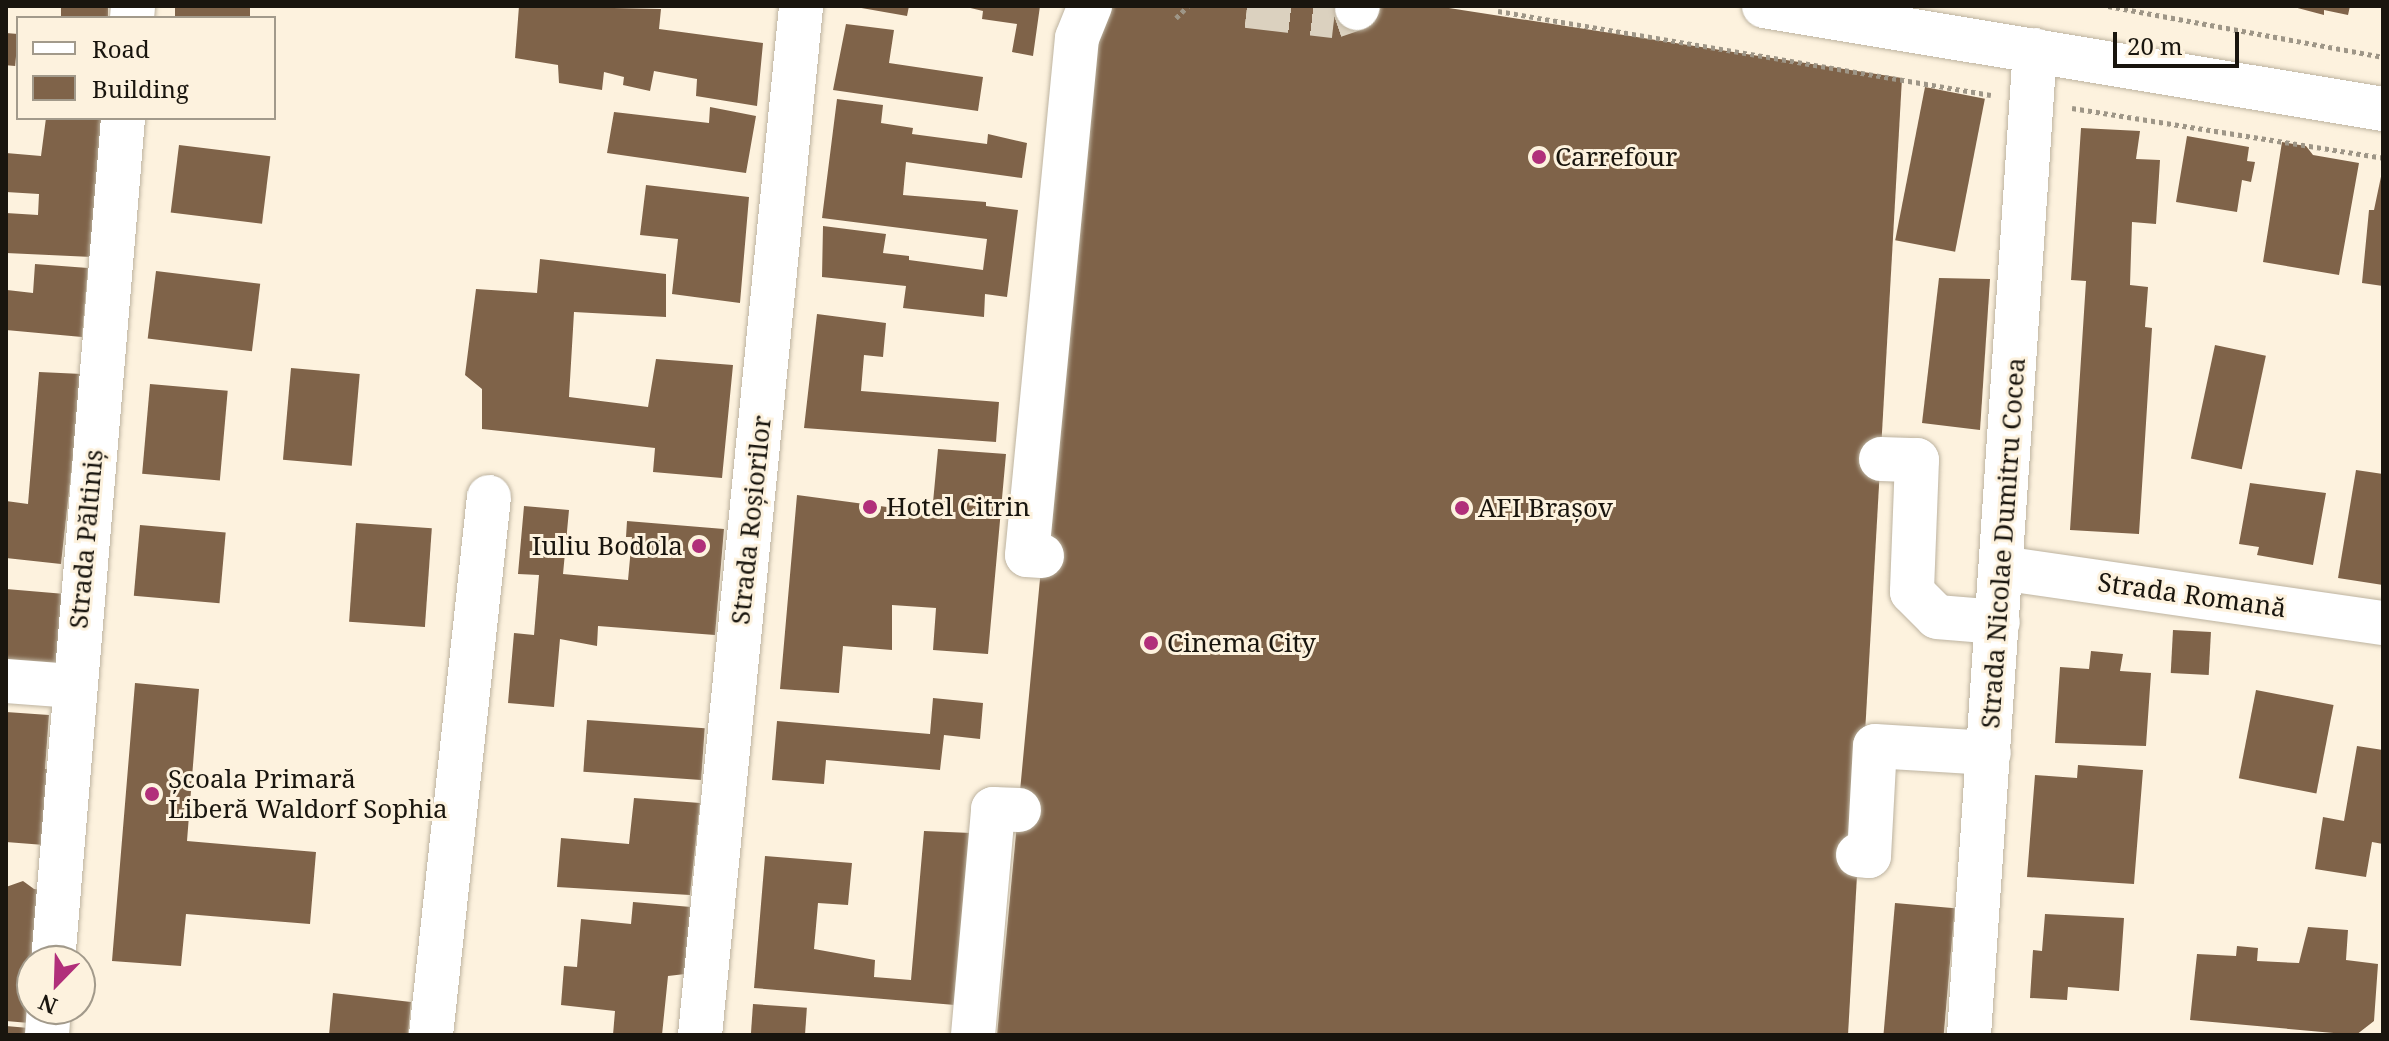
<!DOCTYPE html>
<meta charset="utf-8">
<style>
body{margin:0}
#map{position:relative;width:2389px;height:1041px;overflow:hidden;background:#fdf2de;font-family:"Noto Serif",serif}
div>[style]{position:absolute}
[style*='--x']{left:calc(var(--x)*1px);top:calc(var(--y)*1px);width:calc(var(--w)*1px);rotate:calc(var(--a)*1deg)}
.building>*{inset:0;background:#7f6349;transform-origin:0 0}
.minor-tunnel>*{height:44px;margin-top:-22px;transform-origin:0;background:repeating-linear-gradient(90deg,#dbd1bf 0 44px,transparent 0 66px)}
.path>*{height:5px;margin-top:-2.5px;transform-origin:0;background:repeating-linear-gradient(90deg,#9e9687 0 4px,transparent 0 8px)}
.roads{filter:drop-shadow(0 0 2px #bdb3a0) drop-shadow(0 0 2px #bdb3a0)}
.minor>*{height:44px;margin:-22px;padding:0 22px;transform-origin:22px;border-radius:22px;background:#fff}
.dots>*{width:22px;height:22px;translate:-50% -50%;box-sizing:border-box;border:4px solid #fdf2de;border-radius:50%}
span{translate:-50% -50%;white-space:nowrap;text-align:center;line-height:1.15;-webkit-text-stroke:6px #fdf2de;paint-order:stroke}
.poi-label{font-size:26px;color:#19150e}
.left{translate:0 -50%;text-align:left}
.right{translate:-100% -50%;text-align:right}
.street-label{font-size:26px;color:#19150e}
.frame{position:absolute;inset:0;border:8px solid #19150e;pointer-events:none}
.legend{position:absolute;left:16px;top:16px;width:260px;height:104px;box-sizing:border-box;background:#fdf2de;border:2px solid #a29a8b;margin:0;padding:10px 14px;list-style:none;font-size:24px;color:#19150e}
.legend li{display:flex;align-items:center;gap:16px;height:40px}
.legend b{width:40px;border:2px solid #a29a8b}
.north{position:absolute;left:16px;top:945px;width:80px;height:80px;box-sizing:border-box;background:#fdf2de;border:2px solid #a29a8b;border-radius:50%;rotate:203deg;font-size:22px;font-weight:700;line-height:32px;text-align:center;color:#19150e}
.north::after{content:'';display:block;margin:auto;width:28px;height:36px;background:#b12f7a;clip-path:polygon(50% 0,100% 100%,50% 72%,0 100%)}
.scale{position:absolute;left:2113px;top:32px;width:126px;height:36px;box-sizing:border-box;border:4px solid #19150e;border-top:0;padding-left:10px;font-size:24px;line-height:28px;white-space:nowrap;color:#19150e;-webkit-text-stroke:6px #fdf2de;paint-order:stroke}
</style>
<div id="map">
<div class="building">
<i style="left:61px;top:6px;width:47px;height:12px"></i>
<i style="left:175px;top:6px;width:75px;height:12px"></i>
<i style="clip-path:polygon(519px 6px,661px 9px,659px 29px,763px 43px,757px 106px,696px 96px,697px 79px,654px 71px,650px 91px,623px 85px,624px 77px,604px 72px,602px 90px,559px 83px,558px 65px,515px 58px)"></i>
<i style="clip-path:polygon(850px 6px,909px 6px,907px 16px)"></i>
<i style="clip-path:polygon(962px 6px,1040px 6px,1033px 56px,1012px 52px,1017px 24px,982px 19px,983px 11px)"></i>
<i style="clip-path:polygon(1094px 6px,1436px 6px,1902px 78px,1848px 1035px,997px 1035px)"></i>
<i style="clip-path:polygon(2290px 6px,2350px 6px,2348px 15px,2324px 10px,2324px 15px)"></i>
<i style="clip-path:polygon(846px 24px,894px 30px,889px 63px,983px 77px,978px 111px,833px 90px)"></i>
<i style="left:6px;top:33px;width:12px;height:32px;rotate:5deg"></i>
<i style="left:1925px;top:87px;width:61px;height:156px;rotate:11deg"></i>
<i style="clip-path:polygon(837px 99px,883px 105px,881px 123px,913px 128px,912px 134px,987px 144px,988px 134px,1027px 143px,1022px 178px,906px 162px,903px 195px,986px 202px,986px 206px,1018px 210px,1007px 297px,985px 294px,984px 317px,903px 308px,906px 286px,822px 277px,823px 226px,886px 234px,883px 253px,909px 256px,909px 260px,983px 270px,987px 239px,822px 218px)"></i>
<i style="clip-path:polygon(710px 107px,756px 116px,746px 173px,607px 153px,614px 112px,709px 123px)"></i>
<i style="clip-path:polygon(46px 118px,102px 118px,92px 257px,6px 253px,6px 213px,38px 215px,39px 194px,6px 192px,6px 153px,41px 156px)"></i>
<i style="clip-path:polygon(2081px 128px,2140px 131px,2136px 159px,2160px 160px,2156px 224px,2132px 222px,2130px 285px,2148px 287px,2145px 327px,2152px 328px,2139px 534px,2070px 530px,2086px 281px,2071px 280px)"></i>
<i style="clip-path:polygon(2187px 136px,2249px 147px,2247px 161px,2255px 162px,2251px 182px,2242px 180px,2237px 212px,2176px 202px)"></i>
<i style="clip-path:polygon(2282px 142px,2306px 146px,2313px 155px,2359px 163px,2339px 275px,2263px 262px)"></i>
<i style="left:179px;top:145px;width:92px;height:68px;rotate:7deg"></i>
<i style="clip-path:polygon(2383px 167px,2383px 286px,2362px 283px,2369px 210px,2374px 210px)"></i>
<i style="clip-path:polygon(646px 185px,749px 197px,740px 303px,672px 294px,678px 239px,640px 235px)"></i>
<i style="clip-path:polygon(540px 259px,666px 274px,666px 317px,574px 312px,569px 397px,648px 407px,656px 359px,733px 365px,722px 478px,653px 472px,655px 448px,482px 429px,482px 389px,465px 375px,476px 289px,537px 293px)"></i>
<i style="clip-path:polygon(35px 264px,88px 268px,82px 337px,6px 330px,7px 290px,33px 293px)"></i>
<i style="left:156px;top:271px;width:105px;height:68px;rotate:7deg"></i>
<i style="clip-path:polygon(1939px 278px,1990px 279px,1980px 430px,1922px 423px)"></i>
<i style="clip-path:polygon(817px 314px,886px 323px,883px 357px,864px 355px,861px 391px,999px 402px,996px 442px,804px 428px)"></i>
<i style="left:2215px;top:345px;width:52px;height:116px;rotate:12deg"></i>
<i style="left:291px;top:368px;width:69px;height:92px;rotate:5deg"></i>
<i style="clip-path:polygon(39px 372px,82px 374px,61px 564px,6px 558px,6px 501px,28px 504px)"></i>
<i style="left:150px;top:384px;width:78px;height:90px;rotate:5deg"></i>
<i style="clip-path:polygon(938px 449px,1006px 454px,988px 654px,933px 650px,936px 608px,892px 605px,892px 650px,843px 646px,839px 693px,780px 689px,797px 495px,932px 513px)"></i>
<i style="clip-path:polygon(2356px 470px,2383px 474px,2383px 585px,2338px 578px)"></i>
<i style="clip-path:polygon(2250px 483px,2326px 493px,2313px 565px,2257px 555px,2259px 547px,2239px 544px)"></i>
<i style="clip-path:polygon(524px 506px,569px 510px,563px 574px,628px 580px,632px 537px,626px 537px,627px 521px,724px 529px,715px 635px,598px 626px,597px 646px,560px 639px,554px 707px,508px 703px,514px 633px,534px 635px,539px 575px,518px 574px)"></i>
<i style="left:356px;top:523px;width:76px;height:99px;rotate:4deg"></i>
<i style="left:140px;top:525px;width:86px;height:71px;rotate:5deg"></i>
<i style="clip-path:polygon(6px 589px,65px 594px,58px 666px,6px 659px)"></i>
<i style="left:2173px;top:630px;width:38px;height:43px;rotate:3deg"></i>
<i style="clip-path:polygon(2091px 651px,2123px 654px,2120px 671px,2151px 673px,2146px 746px,2055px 743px,2060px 667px,2089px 669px)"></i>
<i style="clip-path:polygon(135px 683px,199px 689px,187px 841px,316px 852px,310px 924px,186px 914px,181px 966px,112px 961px)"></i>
<i style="left:2256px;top:690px;width:79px;height:90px;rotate:11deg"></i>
<i style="clip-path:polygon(933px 698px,983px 703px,980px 739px,944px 735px,940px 770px,826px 760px,824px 784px,772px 780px,777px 721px,930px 734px)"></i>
<i style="clip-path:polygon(6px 712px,49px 715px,45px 769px,62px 770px,57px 846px,6px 842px)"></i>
<i style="left:587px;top:720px;width:118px;height:52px;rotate:4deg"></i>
<i style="clip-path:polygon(2357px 746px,2383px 750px,2383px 844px,2372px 842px,2366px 877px,2315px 869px,2323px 817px,2344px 821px)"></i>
<i style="clip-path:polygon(2078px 765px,2143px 770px,2134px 884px,2027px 877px,2035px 775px,2077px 778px)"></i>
<i style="clip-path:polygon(634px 798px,700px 803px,690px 895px,557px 887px,561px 838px,629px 844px)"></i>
<i style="clip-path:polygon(924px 831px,971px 833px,955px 1005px,754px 988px,765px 856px,852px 863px,848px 905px,818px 903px,814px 949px,875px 960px,874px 977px,911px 980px)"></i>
<i style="clip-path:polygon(23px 881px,34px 889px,52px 891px,32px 961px,32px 1009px,41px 1024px,6px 1021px,6px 887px)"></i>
<i style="clip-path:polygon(633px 902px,691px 907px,685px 974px,668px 976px,662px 1035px,613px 1035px,615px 1011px,561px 1005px,564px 966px,577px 967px,581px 919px,631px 924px)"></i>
<i style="left:1895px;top:903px;width:60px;height:132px;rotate:5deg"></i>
<i style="clip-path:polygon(2045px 914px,2124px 918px,2119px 991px,2068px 987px,2067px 1000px,2030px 998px,2033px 950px,2042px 951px)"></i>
<i style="clip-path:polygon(2308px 927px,2348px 930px,2346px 960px,2378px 964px,2374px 1021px,2356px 1035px,2190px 1020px,2197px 954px,2236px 956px,2237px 946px,2258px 948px,2257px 961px,2299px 963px)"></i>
<i style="clip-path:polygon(333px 993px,411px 1002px,408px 1035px,329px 1035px)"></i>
<i style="left:753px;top:1004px;width:54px;height:31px;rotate:4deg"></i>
<i style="clip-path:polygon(6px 1026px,40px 1029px,40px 1035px,6px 1035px)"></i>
</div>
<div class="minor-tunnel">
<i style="--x:1247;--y:6;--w:88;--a:6.6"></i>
<i style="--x:1334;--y:16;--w:24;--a:-19"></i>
</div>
<div class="path">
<i style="--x:2108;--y:6;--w:280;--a:10.5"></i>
<i style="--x:1498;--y:11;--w:500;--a:9.67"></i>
<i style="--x:1176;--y:18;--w:17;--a:-45"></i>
<i style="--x:2072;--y:108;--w:315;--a:9.1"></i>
</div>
<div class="roads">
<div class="minor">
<i style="--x:1764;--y:6;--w:628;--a:9.45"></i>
<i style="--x:1357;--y:8;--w:2;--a:-63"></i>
<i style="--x:132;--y:18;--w:12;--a:-85"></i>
<i style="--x:1881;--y:459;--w:36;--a:2"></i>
<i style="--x:1917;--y:460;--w:132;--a:92.2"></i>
<i style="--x:1912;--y:592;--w:35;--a:45"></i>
<i style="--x:1937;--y:617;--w:61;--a:4.7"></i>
<i style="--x:1042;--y:556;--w:15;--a:-176"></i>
<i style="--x:1027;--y:555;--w:519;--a:-84.48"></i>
<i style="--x:1077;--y:38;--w:35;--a:-68"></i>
<i style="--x:2001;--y:568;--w:386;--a:8.2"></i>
<i style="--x:6;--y:681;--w:66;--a:4.3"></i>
<i style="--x:1858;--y:855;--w:11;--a:5"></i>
<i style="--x:1869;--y:856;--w:110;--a:-86.9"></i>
<i style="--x:1875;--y:746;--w:114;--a:3.5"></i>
<i style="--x:53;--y:961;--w:846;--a:-85.25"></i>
<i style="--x:47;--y:1035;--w:26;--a:-86"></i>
<i style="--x:431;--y:1035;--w:541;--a:-83.85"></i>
<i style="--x:700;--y:1035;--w:1034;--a:-84.39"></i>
<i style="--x:973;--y:1035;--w:227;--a:-84.9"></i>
<i style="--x:993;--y:809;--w:26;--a:2"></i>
<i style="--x:1969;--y:1035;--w:987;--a:-86.17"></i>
</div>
</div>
<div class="dots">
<i style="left:1539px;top:157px;background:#b12f7a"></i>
<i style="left:870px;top:507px;background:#b12f7a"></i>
<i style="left:1462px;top:508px;background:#b12f7a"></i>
<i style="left:699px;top:546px;background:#b12f7a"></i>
<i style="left:1151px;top:643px;background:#b12f7a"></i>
<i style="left:152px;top:794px;background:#b12f7a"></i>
</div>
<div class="poi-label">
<span class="left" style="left:1555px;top:157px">Carrefour</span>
<span class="left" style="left:886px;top:507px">Hotel Citrin</span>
<span class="left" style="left:1478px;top:508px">AFI Brașov</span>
<span class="right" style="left:683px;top:546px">Iuliu Bodola</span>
<span class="left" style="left:1167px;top:643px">Cinema City</span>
<span class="left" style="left:168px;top:794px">Școala Primară<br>Liberă Waldorf Sophia</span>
</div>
<div class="street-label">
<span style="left:751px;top:520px;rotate:-84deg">Strada Roșiorilor</span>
<span style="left:86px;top:539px;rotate:-85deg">Strada Păltiniș</span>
<span style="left:2003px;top:543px;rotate:-86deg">Strada Nicolae Dumitru Cocea</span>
<span style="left:2192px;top:595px;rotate:8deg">Strada Romană</span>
</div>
<div class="frame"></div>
<ul class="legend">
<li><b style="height:10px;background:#fff"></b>Road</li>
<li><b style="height:22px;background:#7f6349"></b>Building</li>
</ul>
<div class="north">N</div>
<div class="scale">20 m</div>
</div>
